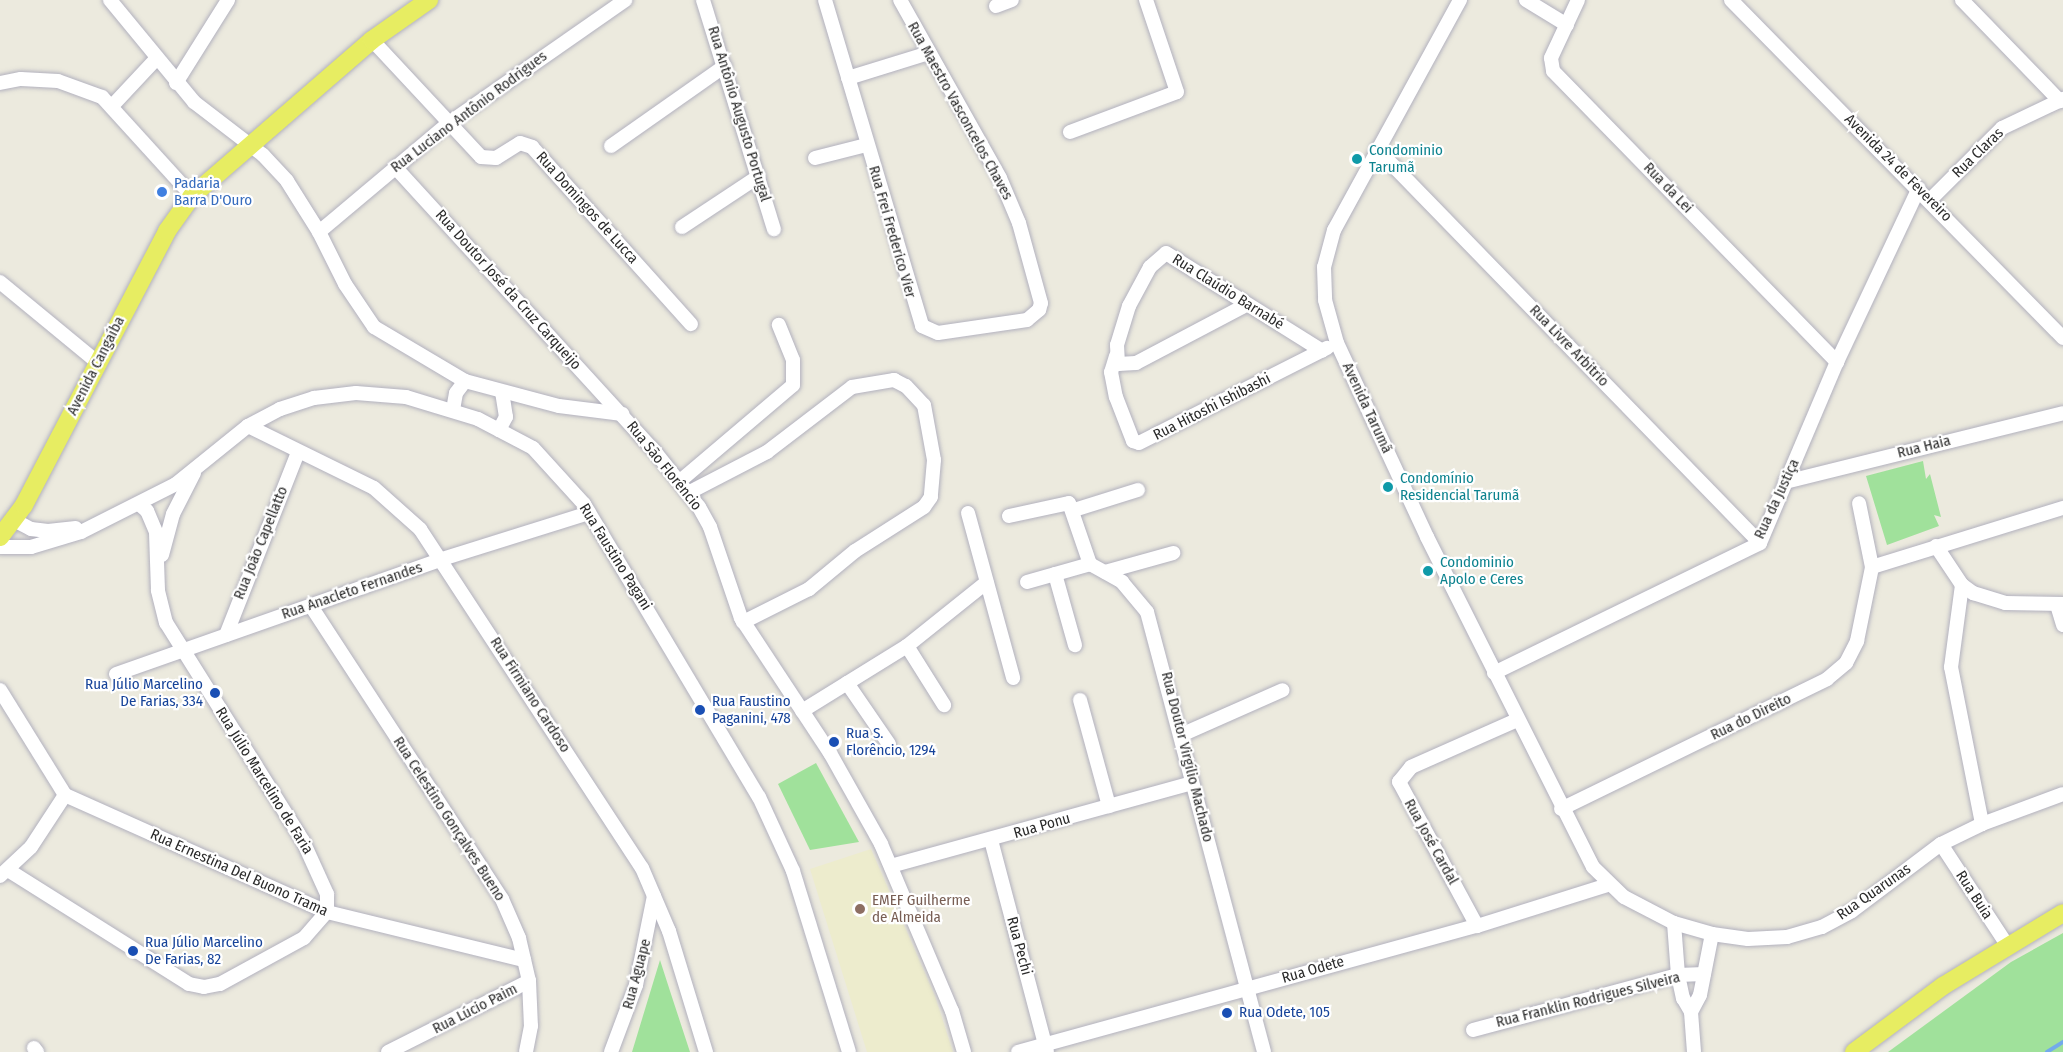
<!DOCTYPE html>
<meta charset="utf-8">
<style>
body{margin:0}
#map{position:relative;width:2063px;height:1052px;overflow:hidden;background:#eceade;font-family:"Fira Sans Condensed",sans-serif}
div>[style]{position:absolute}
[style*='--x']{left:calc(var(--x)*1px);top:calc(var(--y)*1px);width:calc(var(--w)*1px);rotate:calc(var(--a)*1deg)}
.education>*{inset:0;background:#edeccd}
.green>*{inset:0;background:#a0e19b}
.stream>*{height:4px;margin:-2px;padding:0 2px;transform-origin:2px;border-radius:2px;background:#73aaeb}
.roads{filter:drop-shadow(0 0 2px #b2b1be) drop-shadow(0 0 2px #b2b1be)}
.minor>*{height:14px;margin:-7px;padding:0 7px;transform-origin:7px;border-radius:7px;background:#fff}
.major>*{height:18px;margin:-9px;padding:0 9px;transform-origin:9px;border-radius:9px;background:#e7ed62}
.dots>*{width:16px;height:16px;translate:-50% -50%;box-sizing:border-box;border:3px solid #fff;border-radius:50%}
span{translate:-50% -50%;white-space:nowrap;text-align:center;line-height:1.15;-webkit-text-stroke:4.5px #fff;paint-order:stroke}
.street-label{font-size:15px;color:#2b2b2b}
.culture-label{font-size:15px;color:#0d838f}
.left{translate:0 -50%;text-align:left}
.shop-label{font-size:15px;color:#366cbe}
.transit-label{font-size:15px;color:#164399}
.right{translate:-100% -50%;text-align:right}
.education-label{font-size:15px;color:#785e54}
</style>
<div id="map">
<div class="education">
<i style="clip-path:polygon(871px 849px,935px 996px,953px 1052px,867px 1052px,810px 869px)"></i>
</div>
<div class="green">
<i style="clip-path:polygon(1923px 461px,1926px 479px,1930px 474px,1941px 517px,1934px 515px,1939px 526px,1887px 545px,1866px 476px)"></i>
<i style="clip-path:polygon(816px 763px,859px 842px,810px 850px,778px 784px)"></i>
<i style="clip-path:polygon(2063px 933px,2063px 1052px,1888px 1052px,2011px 962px)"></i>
<i style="clip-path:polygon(660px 960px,670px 991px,690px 1052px,632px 1052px)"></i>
</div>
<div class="stream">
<i style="--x:2047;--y:1052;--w:19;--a:-32"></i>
</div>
<div class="roads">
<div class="minor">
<i style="--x:110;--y:0;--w:132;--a:50.5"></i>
<i style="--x:194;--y:102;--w:87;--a:37.5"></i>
<i style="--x:263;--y:155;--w:35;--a:47"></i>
<i style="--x:287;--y:181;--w:60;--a:57.9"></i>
<i style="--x:319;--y:232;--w:58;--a:63.4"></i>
<i style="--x:345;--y:284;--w:52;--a:56"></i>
<i style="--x:374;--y:327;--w:106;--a:30.7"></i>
<i style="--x:465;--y:381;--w:97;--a:14.9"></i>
<i style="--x:559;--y:406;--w:64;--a:7.2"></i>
<i style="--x:703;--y:0;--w:240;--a:72.8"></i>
<i style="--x:825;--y:0;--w:340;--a:73.4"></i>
<i style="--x:922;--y:326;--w:17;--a:24"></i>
<i style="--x:938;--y:333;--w:90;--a:-8.3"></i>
<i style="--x:1027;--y:320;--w:16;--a:-40"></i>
<i style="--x:1039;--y:310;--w:7;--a:-74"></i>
<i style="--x:1041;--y:303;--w:83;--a:-105.4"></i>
<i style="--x:1019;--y:223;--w:49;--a:-112.9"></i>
<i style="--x:1000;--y:178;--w:204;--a:-119.3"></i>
<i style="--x:1460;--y:0;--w:262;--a:118.7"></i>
<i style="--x:1334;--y:230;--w:38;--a:105"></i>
<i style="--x:1324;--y:267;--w:33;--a:88"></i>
<i style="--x:1325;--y:300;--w:45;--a:74.4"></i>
<i style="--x:1337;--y:343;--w:214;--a:65.1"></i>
<i style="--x:1427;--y:537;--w:369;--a:63.3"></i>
<i style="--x:1593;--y:867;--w:43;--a:44.1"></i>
<i style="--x:1624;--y:897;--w:56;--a:27.5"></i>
<i style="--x:1674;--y:923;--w:40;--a:16"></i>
<i style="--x:1712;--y:934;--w:36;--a:8"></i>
<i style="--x:1748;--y:939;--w:39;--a:-3"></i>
<i style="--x:1787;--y:937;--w:36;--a:-16"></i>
<i style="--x:1822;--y:927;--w:34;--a:-28"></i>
<i style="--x:1852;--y:911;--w:111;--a:-37"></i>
<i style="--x:1941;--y:844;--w:46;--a:-26"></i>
<i style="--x:1982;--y:824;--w:86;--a:-20.3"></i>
<i style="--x:1526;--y:0;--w:48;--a:31.4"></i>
<i style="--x:1578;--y:0;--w:64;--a:115"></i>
<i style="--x:1551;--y:58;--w:13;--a:81"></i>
<i style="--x:1553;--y:71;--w:407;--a:45.7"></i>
<i style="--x:1731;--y:0;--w:474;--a:45.5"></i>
<i style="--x:1962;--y:0;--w:141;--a:45.9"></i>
<i style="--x:996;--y:6;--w:17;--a:-21"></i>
<i style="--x:372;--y:40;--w:160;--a:47"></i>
<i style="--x:481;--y:157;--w:15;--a:4"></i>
<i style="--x:496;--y:158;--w:28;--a:-32"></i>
<i style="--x:520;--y:143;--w:13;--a:18"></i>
<i style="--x:532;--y:147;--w:238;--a:48.1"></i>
<i style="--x:848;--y:78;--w:85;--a:-17.2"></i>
<i style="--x:0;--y:83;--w:21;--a:-11"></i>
<i style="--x:21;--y:79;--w:37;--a:3"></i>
<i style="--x:58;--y:81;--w:47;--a:20"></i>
<i style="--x:102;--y:97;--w:134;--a:47.7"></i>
<i style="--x:176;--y:83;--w:98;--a:-57.9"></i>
<i style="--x:113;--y:105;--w:64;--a:-46.9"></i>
<i style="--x:1070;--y:132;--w:114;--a:-20.5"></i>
<i style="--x:1177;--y:92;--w:97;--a:-108.6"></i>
<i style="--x:611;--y:146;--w:139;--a:-35.1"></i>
<i style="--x:1377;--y:149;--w:549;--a:45.81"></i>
<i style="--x:815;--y:158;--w:53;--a:-14.3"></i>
<i style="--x:395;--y:167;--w:381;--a:47.6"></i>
<i style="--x:652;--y:448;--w:75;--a:51.5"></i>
<i style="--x:699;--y:507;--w:23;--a:61"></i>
<i style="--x:710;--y:527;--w:96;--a:71.2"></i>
<i style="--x:741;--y:618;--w:162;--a:56.6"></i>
<i style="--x:830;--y:753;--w:104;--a:60.7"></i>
<i style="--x:881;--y:844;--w:181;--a:67"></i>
<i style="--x:952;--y:1011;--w:43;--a:73.7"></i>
<i style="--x:1930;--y:200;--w:102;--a:-45"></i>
<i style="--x:2002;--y:128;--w:68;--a:-25.4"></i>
<i style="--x:682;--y:227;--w:92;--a:-33.5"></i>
<i style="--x:319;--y:232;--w:170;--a:-40"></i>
<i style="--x:449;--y:123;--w:215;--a:-34.9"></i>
<i style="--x:0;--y:282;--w:126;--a:39.5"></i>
<i style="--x:1246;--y:305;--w:124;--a:152.2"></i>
<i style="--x:1136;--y:363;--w:18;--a:177"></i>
<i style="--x:1118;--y:364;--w:19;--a:-93"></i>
<i style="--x:1117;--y:345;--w:41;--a:-72.9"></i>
<i style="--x:1129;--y:306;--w:44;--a:-61.7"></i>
<i style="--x:1150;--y:267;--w:21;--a:-41"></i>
<i style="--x:1166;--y:253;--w:184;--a:32.1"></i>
<i style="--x:1116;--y:356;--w:17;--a:107"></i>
<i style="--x:1111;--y:372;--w:25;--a:79"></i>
<i style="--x:1116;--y:397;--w:47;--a:68.9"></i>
<i style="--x:1133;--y:441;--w:6;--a:18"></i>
<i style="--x:1139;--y:443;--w:211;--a:-26.8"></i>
<i style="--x:453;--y:410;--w:17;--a:-80"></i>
<i style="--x:456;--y:393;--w:15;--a:-53"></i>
<i style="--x:248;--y:426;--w:140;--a:26.2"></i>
<i style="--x:374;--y:488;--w:62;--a:41.7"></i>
<i style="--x:420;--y:529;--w:405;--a:56.8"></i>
<i style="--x:642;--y:868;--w:69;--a:66.8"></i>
<i style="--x:669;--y:931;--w:127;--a:73"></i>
<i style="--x:499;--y:430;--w:15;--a:-62"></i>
<i style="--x:506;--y:417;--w:24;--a:-99"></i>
<i style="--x:680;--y:481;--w:148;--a:-40.3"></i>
<i style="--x:793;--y:385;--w:25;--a:-90"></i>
<i style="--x:793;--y:360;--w:38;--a:-112"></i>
<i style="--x:1785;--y:482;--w:286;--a:-13.9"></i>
<i style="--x:688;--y:493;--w:89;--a:-27.4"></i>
<i style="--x:767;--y:452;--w:107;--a:-37.4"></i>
<i style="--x:852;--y:387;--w:43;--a:-9.5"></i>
<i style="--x:894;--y:380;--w:13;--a:27"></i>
<i style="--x:906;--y:386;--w:26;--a:47"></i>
<i style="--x:924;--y:405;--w:56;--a:79.7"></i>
<i style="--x:934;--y:460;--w:37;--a:95"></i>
<i style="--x:931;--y:497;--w:12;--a:125"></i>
<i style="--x:924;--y:507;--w:82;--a:147.5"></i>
<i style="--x:855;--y:551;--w:60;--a:140.4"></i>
<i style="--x:809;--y:589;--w:74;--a:153.4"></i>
<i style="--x:1074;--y:510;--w:67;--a:-17.4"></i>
<i style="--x:968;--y:513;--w:171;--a:74.7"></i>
<i style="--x:1009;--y:516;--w:61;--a:-12.2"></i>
<i style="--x:1069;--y:503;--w:65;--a:71"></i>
<i style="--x:1090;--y:564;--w:37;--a:29"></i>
<i style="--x:1122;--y:582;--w:39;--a:50"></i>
<i style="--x:1147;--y:612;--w:455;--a:75.1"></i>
<i style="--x:14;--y:520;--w:19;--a:28"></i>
<i style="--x:31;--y:529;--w:17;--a:7"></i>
<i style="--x:48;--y:531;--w:28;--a:-6"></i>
<i style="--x:1936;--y:546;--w:47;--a:56.3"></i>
<i style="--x:1962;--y:585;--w:14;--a:36"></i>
<i style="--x:1973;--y:593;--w:34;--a:17"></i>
<i style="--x:2005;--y:603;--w:58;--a:1"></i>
<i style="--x:0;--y:547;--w:31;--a:0"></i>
<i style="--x:31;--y:547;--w:52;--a:-16.7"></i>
<i style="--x:81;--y:532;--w:106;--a:-26.8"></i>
<i style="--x:176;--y:484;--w:92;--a:-38.9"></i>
<i style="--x:248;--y:426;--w:36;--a:-28"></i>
<i style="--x:280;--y:409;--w:36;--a:-18"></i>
<i style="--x:314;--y:398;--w:42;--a:-6.8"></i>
<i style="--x:356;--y:393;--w:50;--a:4.6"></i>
<i style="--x:406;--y:397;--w:75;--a:17"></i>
<i style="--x:478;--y:419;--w:62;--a:27.8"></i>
<i style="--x:533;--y:448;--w:76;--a:47.7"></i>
<i style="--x:584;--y:504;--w:341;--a:59.2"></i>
<i style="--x:759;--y:797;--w:81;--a:65.3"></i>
<i style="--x:793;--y:871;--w:189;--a:72.8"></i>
<i style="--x:162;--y:555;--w:42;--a:-75"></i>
<i style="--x:173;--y:514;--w:46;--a:-62.9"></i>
<i style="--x:1872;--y:567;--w:200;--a:-17.2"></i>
<i style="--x:1105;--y:572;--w:71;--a:-15.6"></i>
<i style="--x:1055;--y:574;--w:74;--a:74.3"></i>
<i style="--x:1027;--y:582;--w:66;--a:-15.9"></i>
<i style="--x:1962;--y:585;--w:83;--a:97.6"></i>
<i style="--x:1951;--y:667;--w:160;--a:78.8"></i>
<i style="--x:2057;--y:605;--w:21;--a:73"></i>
<i style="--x:311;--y:606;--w:350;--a:56.9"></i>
<i style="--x:502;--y:899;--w:43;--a:66.4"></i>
<i style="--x:519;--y:938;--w:44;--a:76.9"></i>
<i style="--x:529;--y:981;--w:45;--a:87.5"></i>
<i style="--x:531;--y:1026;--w:26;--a:101"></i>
<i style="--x:226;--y:635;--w:197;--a:-68.5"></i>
<i style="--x:907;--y:646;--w:70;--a:57.9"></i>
<i style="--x:1494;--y:673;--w:296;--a:-26"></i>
<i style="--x:1760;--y:543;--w:197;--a:-67"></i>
<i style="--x:1837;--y:362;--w:192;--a:-64.8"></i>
<i style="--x:116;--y:674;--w:346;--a:-19.4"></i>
<i style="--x:442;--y:559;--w:154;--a:-17.4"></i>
<i style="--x:847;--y:683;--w:74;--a:55.5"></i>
<i style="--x:0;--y:690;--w:123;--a:58.2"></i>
<i style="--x:1080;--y:700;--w:110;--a:74.7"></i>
<i style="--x:802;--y:711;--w:123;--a:-31.8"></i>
<i style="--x:907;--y:646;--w:102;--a:-38.7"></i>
<i style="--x:1181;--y:735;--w:111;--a:-23.8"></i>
<i style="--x:65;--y:795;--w:287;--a:24.1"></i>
<i style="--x:327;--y:912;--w:203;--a:13.7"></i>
<i style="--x:1561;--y:809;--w:296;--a:-26"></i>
<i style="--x:1827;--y:679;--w:25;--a:-40"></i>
<i style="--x:1846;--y:663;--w:25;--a:-63"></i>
<i style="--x:1857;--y:641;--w:76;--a:-78.5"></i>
<i style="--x:1872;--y:567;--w:65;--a:-101.5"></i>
<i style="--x:991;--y:840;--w:219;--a:75.2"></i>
<i style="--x:1941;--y:844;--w:121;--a:56.8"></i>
<i style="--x:891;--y:866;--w:312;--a:-15.4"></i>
<i style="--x:8;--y:870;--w:214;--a:32.2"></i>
<i style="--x:189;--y:984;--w:15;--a:11"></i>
<i style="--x:204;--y:987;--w:16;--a:-11"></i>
<i style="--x:220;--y:984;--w:96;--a:-28.7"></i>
<i style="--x:304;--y:938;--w:35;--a:-49"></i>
<i style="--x:327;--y:912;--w:18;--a:-90"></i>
<i style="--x:327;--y:894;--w:58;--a:-114.4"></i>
<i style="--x:303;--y:841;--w:257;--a:-122.1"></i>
<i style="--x:166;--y:623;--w:34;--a:-104"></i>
<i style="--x:158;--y:590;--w:58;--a:-92"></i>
<i style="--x:156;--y:532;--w:23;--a:-113"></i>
<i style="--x:147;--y:511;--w:11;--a:-139"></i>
<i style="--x:0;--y:876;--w:42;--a:-43.1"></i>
<i style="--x:31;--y:847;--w:62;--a:-56.8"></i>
<i style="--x:1674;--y:923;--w:52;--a:85.6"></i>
<i style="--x:1678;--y:975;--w:24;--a:78"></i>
<i style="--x:1683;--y:998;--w:16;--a:60"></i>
<i style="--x:1691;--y:1012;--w:40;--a:85.7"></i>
<i style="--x:1477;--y:926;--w:164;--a:-118.4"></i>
<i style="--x:1399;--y:782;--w:19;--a:-51"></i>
<i style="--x:1411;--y:767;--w:116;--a:-23.9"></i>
<i style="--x:1691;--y:1012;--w:19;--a:-62"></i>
<i style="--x:1700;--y:995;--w:62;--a:-78.9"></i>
<i style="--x:1473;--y:1030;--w:212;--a:-15"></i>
<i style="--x:1678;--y:975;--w:26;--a:-2"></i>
<i style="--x:34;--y:1048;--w:5;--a:53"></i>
<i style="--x:388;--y:1052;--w:158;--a:-26.7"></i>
<i style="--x:611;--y:1052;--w:72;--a:-69.5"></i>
<i style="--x:636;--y:985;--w:91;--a:-78.6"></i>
<i style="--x:1018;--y:1052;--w:476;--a:-15.4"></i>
<i style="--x:1477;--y:926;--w:137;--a:-17.4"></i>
</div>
<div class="major">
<i style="--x:0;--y:537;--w:40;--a:-53"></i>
<i style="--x:24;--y:505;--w:309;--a:-62.4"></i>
<i style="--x:167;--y:231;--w:43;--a:-54.5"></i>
<i style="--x:192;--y:196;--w:238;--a:-40.9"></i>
<i style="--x:372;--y:40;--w:70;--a:-35.1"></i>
<i style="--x:1854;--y:1052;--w:111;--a:-36.6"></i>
<i style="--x:1943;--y:986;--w:140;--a:-31.3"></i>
</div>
</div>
<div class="dots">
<i style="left:1357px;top:159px;background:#0f9aa8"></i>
<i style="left:162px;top:192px;background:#3f7fe0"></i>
<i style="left:1388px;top:487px;background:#0f9aa8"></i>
<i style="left:1428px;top:571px;background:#0f9aa8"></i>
<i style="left:215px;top:693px;background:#1a4fb4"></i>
<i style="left:700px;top:710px;background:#1a4fb4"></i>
<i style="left:834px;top:742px;background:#1a4fb4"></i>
<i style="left:860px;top:909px;background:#8d6e63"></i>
<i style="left:133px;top:951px;background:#1a4fb4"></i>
<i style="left:1227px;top:1013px;background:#1a4fb4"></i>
</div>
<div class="street-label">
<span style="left:960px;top:111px;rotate:61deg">Rua Maestro Vasconcelos Chaves</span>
<span style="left:469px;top:112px;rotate:-37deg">Rua Luciano Antônio Rodrigues</span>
<span style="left:739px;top:114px;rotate:73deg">Rua Antônio Augusto Portugal</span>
<span style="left:1978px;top:153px;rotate:-44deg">Rua Claras</span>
<span style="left:1898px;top:168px;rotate:45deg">Avenida 24 de Fevereiro</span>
<span style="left:1668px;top:188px;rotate:46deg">Rua da Lei</span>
<span style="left:587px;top:208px;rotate:48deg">Rua Domingos de Lucca</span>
<span style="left:892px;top:232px;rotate:74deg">Rua Frei Frederico Vier</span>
<span style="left:508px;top:290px;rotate:48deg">Rua Doutor José da Cruz Carqueijo</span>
<span style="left:1228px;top:292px;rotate:32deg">Rua Claúdio Barnabé</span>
<span style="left:1569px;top:346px;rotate:46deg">Rua Livre Arbitrio</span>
<span style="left:96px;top:366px;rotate:-63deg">Avenida Cangaíba</span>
<span style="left:1212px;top:407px;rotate:-27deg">Rua Hitoshi Ishibashi</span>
<span style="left:1367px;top:408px;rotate:65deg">Avenida Tarumã</span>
<span style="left:1924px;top:447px;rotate:-14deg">Rua Haia</span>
<span style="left:664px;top:466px;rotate:51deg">Rua São Florêncio</span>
<span style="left:1777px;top:499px;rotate:-65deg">Rua da Justiça</span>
<span style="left:261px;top:543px;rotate:-68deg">Rua João Capellatto</span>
<span style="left:615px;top:557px;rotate:58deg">Rua Faustino Pagani</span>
<span style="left:352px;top:591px;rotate:-19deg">Rua Anacleto Fernandes</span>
<span style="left:530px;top:695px;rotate:57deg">Rua Firmiano Cardoso</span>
<span style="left:1751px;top:717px;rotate:-26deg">Rua do Direito</span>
<span style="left:1187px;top:757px;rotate:76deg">Rua Doutor Virgílio Machado</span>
<span style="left:264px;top:781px;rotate:58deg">Rua Júlio Marcelino de Faria</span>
<span style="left:449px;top:819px;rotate:57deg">Rua Celestino Gonçalves Bueno</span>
<span style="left:1042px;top:826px;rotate:-16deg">Rua Ponu</span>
<span style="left:1431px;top:842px;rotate:61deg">Rua José Cardal</span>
<span style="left:239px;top:873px;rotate:24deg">Rua Ernestina Del Buono Trama</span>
<span style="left:1874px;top:892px;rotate:-35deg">Rua Quarunas</span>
<span style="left:1974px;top:895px;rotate:57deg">Rua Buia</span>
<span style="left:1019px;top:946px;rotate:75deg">Rua Pechi</span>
<span style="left:1313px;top:970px;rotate:-16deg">Rua Odete</span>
<span style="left:637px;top:974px;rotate:-75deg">Rua Aguape</span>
<span style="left:1588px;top:1000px;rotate:-14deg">Rua Franklin Rodrigues Silveira</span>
<span style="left:475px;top:1009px;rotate:-27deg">Rua Lúcio Paim</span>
</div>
<div class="culture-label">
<span class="left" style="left:1369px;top:159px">Condominio<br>Tarumã</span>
<span class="left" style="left:1400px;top:487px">Condomínio<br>Residencial Tarumã</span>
<span class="left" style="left:1440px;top:571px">Condominio<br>Apolo e Ceres</span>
</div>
<div class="shop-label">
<span class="left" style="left:174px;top:192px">Padaria<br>Barra D'Ouro</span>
</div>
<div class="transit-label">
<span class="right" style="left:203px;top:693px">Rua Júlio Marcelino<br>De Farias, 334</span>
<span class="left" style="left:712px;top:710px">Rua Faustino<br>Paganini, 478</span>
<span class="left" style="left:846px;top:742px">Rua S.<br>Florêncio, 1294</span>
<span class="left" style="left:145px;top:951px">Rua Júlio Marcelino<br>De Farias, 82</span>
<span class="left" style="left:1239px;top:1013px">Rua Odete, 105</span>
</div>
<div class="education-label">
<span class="left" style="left:872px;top:909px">EMEF Guilherme<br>de Almeida</span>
</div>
</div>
